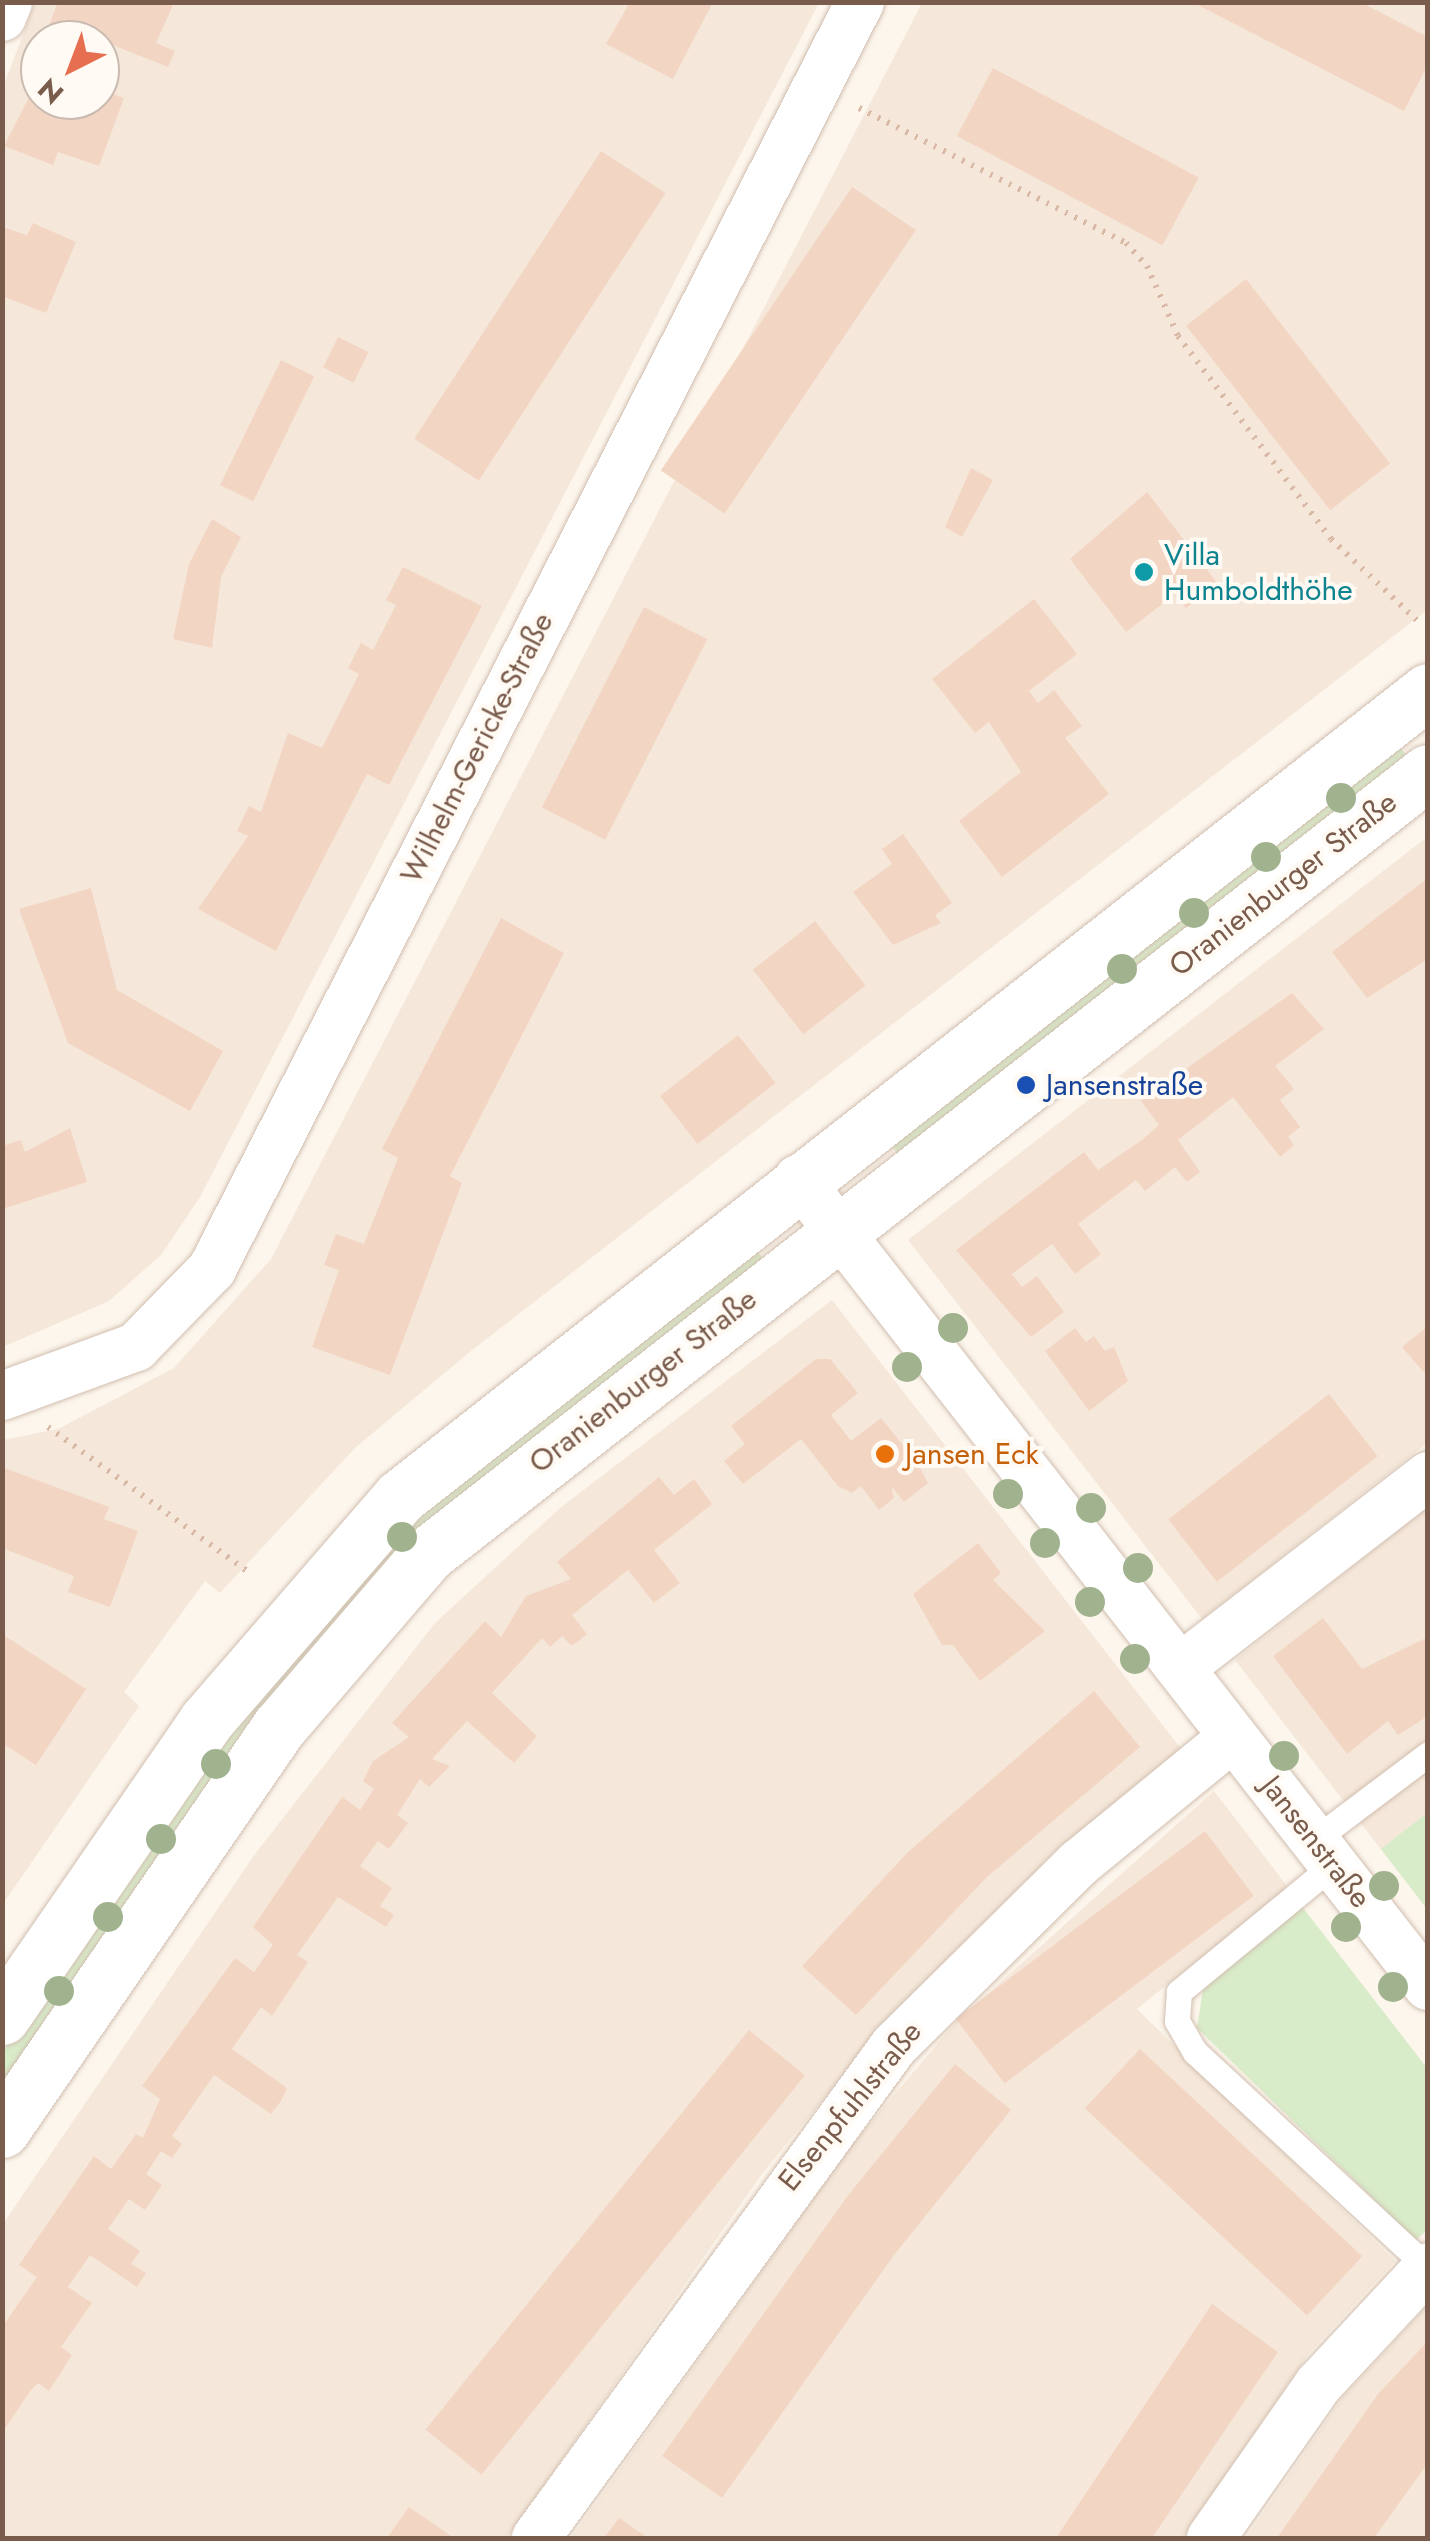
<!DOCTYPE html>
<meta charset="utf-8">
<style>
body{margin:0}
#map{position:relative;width:1430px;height:2541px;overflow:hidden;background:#fdf6ec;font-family:Jost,sans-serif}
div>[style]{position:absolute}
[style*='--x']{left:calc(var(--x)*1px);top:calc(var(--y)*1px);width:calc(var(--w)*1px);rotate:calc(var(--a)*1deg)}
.residential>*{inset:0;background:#f5e8da}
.green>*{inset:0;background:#d8ecc9;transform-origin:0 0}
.building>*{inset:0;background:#f3d5c3;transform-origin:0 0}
.path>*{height:6px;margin-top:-3px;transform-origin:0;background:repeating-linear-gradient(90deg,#d9b8a5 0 2.5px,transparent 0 10.5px)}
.roads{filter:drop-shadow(0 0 2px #d1beb0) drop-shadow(0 0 2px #d1beb0)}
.lane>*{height:25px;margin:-12.5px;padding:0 12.5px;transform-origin:12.5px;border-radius:12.5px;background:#fff}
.street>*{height:48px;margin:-24px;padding:0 24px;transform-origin:24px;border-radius:24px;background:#fff}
.secondary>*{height:55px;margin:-27.5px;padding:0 27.5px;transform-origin:27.5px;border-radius:27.5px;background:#fff}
.trees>*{width:30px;height:30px;margin:-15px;border-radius:50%;background:#a0b28e}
.dots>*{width:28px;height:28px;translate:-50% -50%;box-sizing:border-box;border:5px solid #fffaf3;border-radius:50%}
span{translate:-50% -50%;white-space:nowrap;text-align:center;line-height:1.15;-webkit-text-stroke:8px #fffaf3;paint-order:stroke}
.culture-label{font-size:30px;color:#0d838f}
.left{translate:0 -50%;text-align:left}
.street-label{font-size:30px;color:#7a5c4d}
.transit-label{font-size:30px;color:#164399}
.food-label{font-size:30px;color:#c56008}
.frame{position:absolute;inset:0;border:5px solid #7a5c4d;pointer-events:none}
.north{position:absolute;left:20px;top:20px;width:100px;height:100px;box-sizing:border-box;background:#fffaf3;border:2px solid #cabbb1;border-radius:50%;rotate:222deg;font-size:28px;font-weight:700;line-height:40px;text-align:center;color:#7a5c4d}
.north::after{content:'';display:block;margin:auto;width:35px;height:45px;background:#e76f51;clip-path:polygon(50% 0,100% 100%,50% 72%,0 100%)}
</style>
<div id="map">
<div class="residential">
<i style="clip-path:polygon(evenodd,35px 3px,819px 3px,200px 1197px,161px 1255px,109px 1301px,3px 1347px,2px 90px,35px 3px,40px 40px,100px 40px,100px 100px,40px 100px,40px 40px)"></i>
<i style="clip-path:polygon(922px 3px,1427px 3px,1427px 610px,471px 1351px,355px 1448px,220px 1593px,205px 1581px,124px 1692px,139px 1706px,3px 1904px,3px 1440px,58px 1429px,174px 1368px,271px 1259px)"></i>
<i style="clip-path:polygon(1427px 837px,1427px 1443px,1202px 1619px,908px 1240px)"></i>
<i style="clip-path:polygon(832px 1300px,1182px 1750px,1055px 1851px,874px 2037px,762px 2174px,507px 2538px,3px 2538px,3px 2224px,255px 1854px,435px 1623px,560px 1508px)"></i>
<i style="clip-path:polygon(1427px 1508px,1427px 1909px,1235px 1660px)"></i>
<i style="clip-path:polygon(1214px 1791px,1288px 1887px,1137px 2009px,1395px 2261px,1309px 2353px,1183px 2538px,571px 2538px,854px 2142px,956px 2022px)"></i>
<i style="clip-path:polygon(1427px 2306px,1427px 2538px,1246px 2538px,1342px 2398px)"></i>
</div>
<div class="green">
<i style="left:1394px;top:740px;width:26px;height:646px;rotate:51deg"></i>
<i style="clip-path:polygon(749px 1240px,765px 1261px,587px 1399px,3px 2093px,3px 2051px,160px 1824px,384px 1539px)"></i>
<i style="clip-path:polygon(1427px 1813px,1427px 1909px,1381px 1849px)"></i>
<i style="clip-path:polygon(1300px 1904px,1427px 2068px,1427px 2230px,1416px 2240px,1197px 2028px,1204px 1983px)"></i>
</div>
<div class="building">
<i style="clip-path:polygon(58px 2px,173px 5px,156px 43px,175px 51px,168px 67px,100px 40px,46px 33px)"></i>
<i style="clip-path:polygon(630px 2px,713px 2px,673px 79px,606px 44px)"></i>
<i style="clip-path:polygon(1192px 2px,1360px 2px,1428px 37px,1425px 70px,1404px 111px)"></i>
<i style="left:993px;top:68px;width:233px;height:77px;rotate:28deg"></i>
<i style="clip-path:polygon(40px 76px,40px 100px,100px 100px,100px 89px,124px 98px,99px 166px,58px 152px,53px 165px,4px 146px)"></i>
<i style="left:601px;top:151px;width:77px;height:343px;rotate:33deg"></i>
<i style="left:852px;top:187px;width:77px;height:342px;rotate:34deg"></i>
<i style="clip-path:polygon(33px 223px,76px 242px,46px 313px,2px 296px,2px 227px,27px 235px)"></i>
<i style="left:1246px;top:279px;width:234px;height:76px;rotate:52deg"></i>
<i style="left:338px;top:337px;width:34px;height:34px;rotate:26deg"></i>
<i style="left:281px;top:360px;width:37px;height:139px;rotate:26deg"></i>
<i style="clip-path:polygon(971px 468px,993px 480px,962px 537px,945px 527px)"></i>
<i style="clip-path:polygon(1147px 492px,1218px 584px,1186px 608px,1175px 594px,1126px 632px,1070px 559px)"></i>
<i style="clip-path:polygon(212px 519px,241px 537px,221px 577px,212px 648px,173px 639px,189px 564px)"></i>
<i style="clip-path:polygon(403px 567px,482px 606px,389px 785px,367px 774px,276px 951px,198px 909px,248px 836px,237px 831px,249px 806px,261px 812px,288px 733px,322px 748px,359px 674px,348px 668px,361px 643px,373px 650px,396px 605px,386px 600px)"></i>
<i style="clip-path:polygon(1034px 599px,1077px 654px,1029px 691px,1038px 703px,1054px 690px,1082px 726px,1065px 738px,1109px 794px,1002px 877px,959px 821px,1021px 772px,989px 722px,975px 733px,932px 679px)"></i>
<i style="left:644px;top:607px;width:71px;height:225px;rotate:27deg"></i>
<i style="clip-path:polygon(903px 834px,952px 903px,935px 915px,941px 923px,893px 945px,853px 892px,892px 864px,882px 849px)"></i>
<i style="clip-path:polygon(1428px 878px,1428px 959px,1367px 998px,1332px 952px)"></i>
<i style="clip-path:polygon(91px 888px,117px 990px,223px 1051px,190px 1111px,68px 1043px,19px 909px)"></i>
<i style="clip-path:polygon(501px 918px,564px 953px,450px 1176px,462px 1183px,390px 1375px,312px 1347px,339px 1270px,324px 1265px,336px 1234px,364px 1244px,398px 1158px,382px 1149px)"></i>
<i style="left:815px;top:921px;width:82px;height:79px;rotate:52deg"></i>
<i style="clip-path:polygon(1292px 993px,1324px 1029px,1275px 1066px,1294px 1089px,1280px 1100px,1300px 1127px,1288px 1137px,1294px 1145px,1280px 1157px,1233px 1097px,1178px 1140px,1200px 1172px,1187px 1182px,1175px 1167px,1145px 1191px,1136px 1180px,1078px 1224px,1101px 1254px,1075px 1274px,1052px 1244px,1012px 1274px,1022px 1287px,1037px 1276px,1064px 1312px,1031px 1337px,956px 1250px,1084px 1152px,1098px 1170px,1142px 1140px,1159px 1125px,1141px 1101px)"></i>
<i style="left:738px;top:1035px;width:61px;height:99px;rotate:52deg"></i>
<i style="clip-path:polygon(70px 1128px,87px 1182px,2px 1209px,2px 1146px,21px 1140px,25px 1152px)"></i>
<i style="clip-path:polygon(1428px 1326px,1428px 1377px,1402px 1347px)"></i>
<i style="clip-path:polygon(1075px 1328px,1086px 1342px,1094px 1336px,1105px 1351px,1114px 1347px,1128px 1381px,1089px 1411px,1045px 1351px)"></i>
<i style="clip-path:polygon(816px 1359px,830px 1359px,858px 1393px,831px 1415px,851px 1441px,881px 1418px,918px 1464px,928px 1483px,904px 1502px,891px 1486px,894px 1498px,879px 1510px,861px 1486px,852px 1493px,838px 1486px,801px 1439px,743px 1484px,724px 1461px,745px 1444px,731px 1426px)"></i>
<i style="left:1329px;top:1394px;width:79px;height:204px;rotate:52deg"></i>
<i style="clip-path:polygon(2px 1467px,109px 1507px,104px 1519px,138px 1531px,110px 1607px,68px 1592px,74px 1576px,2px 1548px)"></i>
<i style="clip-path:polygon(659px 1477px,674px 1495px,694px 1479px,712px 1504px,654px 1550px,680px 1583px,654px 1603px,628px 1570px,572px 1615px,587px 1634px,572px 1646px,562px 1636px,550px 1647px,542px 1638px,492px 1693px,537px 1736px,514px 1763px,467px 1721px,432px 1759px,450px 1766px,429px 1787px,420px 1779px,397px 1815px,408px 1823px,389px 1849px,378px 1841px,360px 1866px,392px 1888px,380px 1906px,394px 1915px,386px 1927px,338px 1897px,297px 1955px,308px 1962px,272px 2016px,261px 2007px,232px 2049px,287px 2088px,281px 2101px,271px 2114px,214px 2075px,172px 2136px,182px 2144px,172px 2158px,161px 2151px,146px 2174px,162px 2185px,145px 2210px,129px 2199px,108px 2229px,140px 2251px,131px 2264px,146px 2273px,137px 2287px,90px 2255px,68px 2287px,92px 2303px,61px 2347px,72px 2355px,49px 2391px,38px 2383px,31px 2390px,2px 2433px,2px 2327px,37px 2277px,19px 2265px,94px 2156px,111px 2169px,136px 2134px,143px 2138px,160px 2099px,142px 2086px,235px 1958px,254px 1972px,273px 1945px,253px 1927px,342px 1797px,360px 1810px,374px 1789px,363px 1781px,373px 1761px,409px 1737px,392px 1723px,485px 1621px,501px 1637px,526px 1596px,571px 1579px,557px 1562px)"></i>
<i style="clip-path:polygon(978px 1543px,1001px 1573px,993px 1580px,1045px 1631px,980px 1681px,953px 1645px,942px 1645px,913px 1594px)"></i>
<i style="clip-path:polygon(1323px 1618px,1362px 1669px,1428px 1637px,1428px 1716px,1398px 1735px,1388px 1721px,1347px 1754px,1273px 1656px)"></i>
<i style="clip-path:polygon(2px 1634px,86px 1689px,36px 1765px,2px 1743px)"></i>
<i style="clip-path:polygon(1094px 1691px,1140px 1747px,987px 1877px,856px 2015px,802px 1966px,908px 1852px)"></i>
<i style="left:1205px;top:1831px;width:81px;height:312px;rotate:53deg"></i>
<i style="left:749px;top:2030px;width:72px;height:514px;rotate:39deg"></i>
<i style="left:1140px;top:2049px;width:304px;height:81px;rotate:43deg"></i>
<i style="clip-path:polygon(955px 2064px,1011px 2110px,894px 2255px,722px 2498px,662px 2456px,849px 2194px)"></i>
<i style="clip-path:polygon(1212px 2304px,1278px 2352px,1152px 2538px,1056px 2538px)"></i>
<i style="clip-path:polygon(1428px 2341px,1428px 2463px,1374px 2538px,1277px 2538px,1378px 2394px)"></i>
<i style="clip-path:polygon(409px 2507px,454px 2538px,387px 2538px)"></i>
<i style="clip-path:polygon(619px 2518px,648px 2538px,604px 2538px)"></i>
</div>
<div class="path">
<i style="--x:859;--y:108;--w:299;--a:26.8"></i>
<i style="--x:1126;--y:243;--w:31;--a:48"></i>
<i style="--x:1147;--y:266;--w:77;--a:66.1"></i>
<i style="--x:1178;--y:336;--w:254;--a:53"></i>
<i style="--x:1331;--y:539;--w:125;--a:43.4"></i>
<i style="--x:48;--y:1427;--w:249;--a:35.9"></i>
</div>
<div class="roads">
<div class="lane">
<i style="--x:1314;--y:1840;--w:143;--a:-37"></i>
<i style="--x:1333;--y:1865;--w:200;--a:140.5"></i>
<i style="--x:1179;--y:1992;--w:29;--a:94"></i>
<i style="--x:1177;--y:2021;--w:36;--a:60"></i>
<i style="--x:1195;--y:2052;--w:316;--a:42.8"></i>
</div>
<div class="street">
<i style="--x:2;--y:17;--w:16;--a:-68"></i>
<i style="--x:798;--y:1179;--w:1024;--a:52.02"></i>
<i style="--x:2;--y:1396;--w:143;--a:-20.1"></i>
<i style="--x:136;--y:1347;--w:109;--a:-45.7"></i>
<i style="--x:212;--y:1269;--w:1423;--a:-62.91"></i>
<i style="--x:1180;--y:1668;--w:314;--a:-37.7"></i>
<i style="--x:536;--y:2538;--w:608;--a:-53.96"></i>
<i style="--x:894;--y:2046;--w:260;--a:-44.7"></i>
<i style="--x:1079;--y:1863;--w:199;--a:-39.3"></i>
<i style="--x:1211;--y:2538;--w:187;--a:-55"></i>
<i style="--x:1318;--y:2385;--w:161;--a:-47"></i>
</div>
<div class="secondary">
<i style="--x:2;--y:2017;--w:359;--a:-55.4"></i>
<i style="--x:206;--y:1721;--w:296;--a:-49.1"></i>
<i style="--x:400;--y:1497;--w:1306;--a:-38.1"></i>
<i style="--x:2;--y:2130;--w:490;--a:-55.5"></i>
<i style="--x:280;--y:1726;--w:227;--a:-49.3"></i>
<i style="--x:428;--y:1554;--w:1269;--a:-38.03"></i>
</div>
</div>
<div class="trees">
<i style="left:1341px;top:798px"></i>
<i style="left:1266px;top:857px"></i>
<i style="left:1194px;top:913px"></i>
<i style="left:1122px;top:969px"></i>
<i style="left:953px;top:1328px"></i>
<i style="left:907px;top:1367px"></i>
<i style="left:1008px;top:1494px"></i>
<i style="left:1091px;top:1508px"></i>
<i style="left:402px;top:1537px"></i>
<i style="left:1045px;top:1543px"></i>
<i style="left:1138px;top:1568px"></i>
<i style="left:1090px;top:1602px"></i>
<i style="left:1135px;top:1659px"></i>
<i style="left:1284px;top:1756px"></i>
<i style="left:216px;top:1764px"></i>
<i style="left:161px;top:1839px"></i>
<i style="left:1384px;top:1886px"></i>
<i style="left:108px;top:1917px"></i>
<i style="left:1346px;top:1927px"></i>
<i style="left:1393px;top:1987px"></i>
<i style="left:59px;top:1991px"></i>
</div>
<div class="dots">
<i style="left:1144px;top:572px;background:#0f9aa8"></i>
<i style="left:1026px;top:1085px;background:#1a4fb4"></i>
<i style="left:885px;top:1454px;background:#e8710a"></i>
</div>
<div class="culture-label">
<span class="left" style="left:1164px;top:572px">Villa<br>Humboldthöhe</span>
</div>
<div class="street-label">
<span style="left:477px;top:748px;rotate:-63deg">Wilhelm-Gericke-Straße</span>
<span style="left:1283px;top:884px;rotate:-38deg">Oranienburger Straße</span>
<span style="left:643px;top:1381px;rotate:-38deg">Oranienburger Straße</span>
<span style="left:1316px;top:1842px;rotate:52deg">Jansenstraße</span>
<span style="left:850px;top:2106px;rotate:-51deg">Elsenpfuhlstraße</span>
</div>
<div class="transit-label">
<span class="left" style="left:1046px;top:1085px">Jansenstraße</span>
</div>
<div class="food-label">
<span class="left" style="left:905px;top:1454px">Jansen Eck</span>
</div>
<div class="frame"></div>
<div class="north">N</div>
</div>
